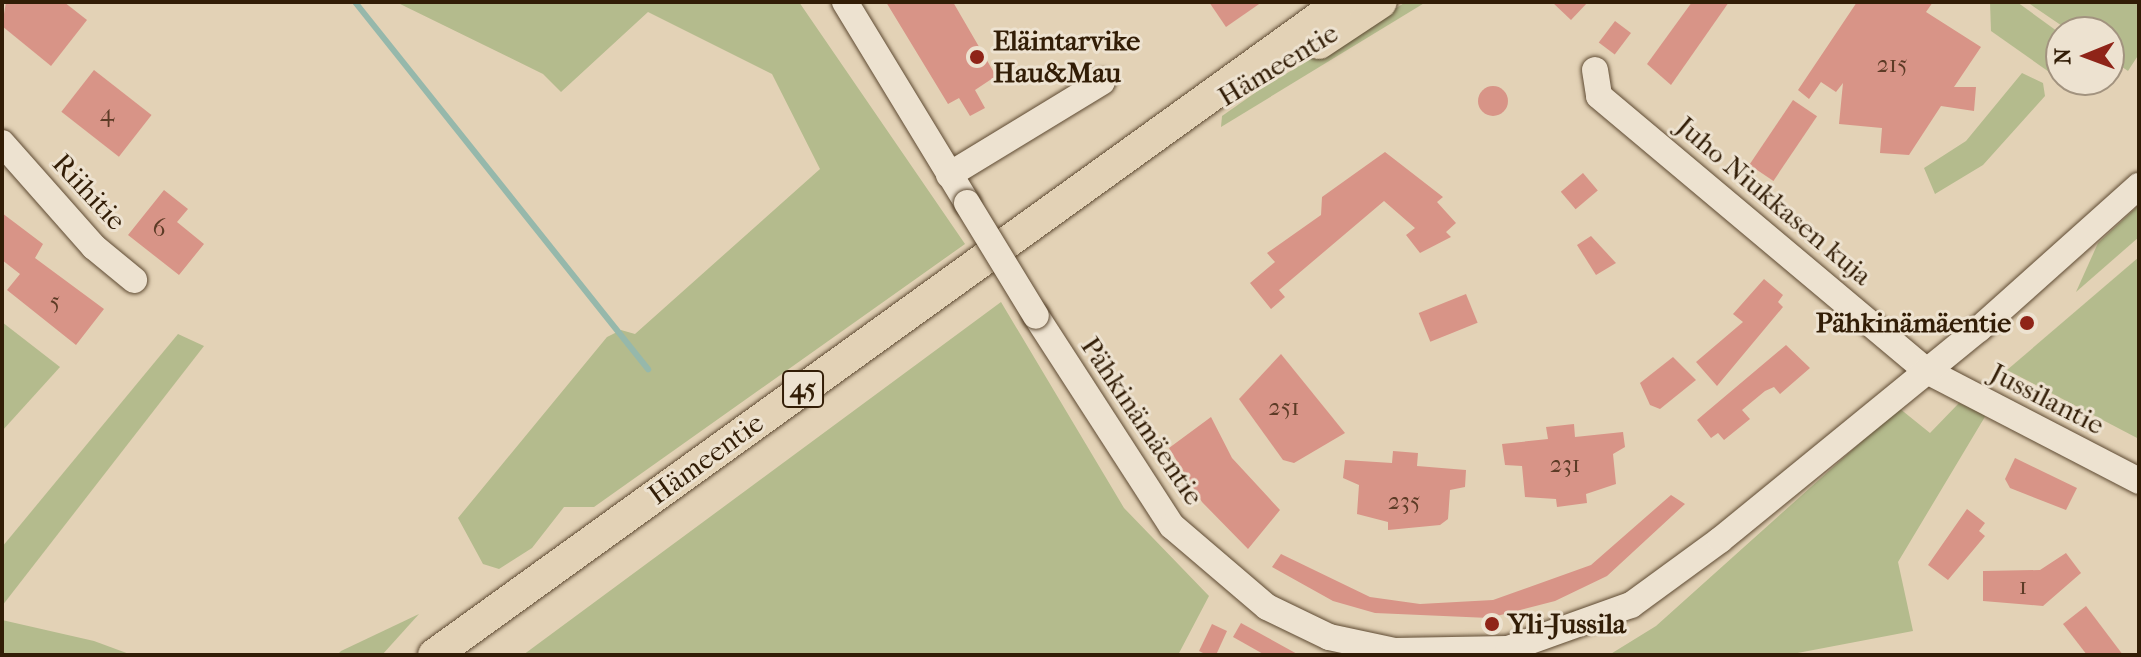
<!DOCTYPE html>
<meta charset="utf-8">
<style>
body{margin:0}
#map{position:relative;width:2141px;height:657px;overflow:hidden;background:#e3d2b6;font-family:"IM FELL French Canon",serif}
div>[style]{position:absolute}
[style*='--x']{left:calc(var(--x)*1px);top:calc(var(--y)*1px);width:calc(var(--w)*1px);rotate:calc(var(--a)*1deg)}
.green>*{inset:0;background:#b4bb8d}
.stream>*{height:6px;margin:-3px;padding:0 3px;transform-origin:3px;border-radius:3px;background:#96b8ab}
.building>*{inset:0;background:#d89487;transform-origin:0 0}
.round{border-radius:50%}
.roads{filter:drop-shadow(0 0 2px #5e4a32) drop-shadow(0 0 2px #5e4a32)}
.minor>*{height:26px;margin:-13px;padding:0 13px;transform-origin:13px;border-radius:13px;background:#ede2d0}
.major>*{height:32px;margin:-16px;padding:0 16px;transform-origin:16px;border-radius:16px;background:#e3d2b6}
.bridges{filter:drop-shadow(0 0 2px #5e4a32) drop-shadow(0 0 2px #5e4a32)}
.minor-bridge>*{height:26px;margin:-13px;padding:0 13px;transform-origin:13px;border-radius:13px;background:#ede2d0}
.dots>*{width:22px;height:22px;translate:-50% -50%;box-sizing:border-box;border:4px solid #ede2d0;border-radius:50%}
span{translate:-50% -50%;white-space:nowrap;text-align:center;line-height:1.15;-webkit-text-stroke:6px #ede2d0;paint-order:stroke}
.number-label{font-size:24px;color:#5c3b26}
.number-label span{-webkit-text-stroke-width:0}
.shield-label span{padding:2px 6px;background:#ede2d0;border:2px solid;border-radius:6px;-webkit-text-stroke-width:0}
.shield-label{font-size:26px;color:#321d06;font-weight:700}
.poi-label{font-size:28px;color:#321d06;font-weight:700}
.left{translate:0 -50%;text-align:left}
.right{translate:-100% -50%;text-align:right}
.street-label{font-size:28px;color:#321d06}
.frame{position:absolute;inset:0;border:4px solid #321d06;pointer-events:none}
.north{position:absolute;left:2045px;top:16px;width:80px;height:80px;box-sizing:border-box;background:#ede2d0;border:2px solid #a2937f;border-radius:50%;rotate:269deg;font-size:22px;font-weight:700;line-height:32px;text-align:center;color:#321d06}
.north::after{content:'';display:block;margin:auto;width:28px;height:36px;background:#8f2418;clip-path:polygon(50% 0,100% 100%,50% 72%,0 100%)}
</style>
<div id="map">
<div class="green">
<i style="clip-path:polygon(396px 2px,799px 2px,965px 244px,594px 507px,564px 507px,532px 548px,499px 569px,483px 564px,458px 518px,607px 337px,621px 330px,635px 334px,820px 169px,772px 74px,648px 12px,561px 92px,543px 74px)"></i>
<i style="clip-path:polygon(1406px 2px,1426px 2px,1221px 127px,1222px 116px,1262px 88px)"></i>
<i style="clip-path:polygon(1990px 2px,2017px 2px,2061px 34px,2061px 61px,2052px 74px,1991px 31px)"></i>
<i style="clip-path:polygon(2027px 2px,2139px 2px,2139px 54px,2128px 71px,2109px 58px,2109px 32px,2071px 32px)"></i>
<i style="clip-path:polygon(2022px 73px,2043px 83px,2045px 96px,1983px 165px,1935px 194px,1924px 168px,1966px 141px)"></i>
<i style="clip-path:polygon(2139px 205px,2139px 237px,2076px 292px,2098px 243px)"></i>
<i style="clip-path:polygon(2139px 257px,2139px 439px,2007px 370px)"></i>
<i style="clip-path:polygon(1001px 302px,1124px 508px,1209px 596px,1178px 655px,523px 655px)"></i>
<i style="clip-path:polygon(2px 322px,60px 367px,2px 431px)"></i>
<i style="clip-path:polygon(178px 334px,204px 346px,2px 606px,2px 547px)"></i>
<i style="clip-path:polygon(1959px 403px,1986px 415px,1898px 562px,1913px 631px,1787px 655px,1609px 655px,1656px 626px,1899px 408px,1930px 433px)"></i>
<i style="clip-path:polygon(419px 614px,382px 655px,337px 655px,341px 651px)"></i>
<i style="clip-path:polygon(2px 620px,94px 641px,132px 655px,2px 655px)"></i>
</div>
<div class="stream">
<i style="--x:355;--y:2;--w:470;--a:51.4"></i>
</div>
<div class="building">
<i style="clip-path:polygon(6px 2px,64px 2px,87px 20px,51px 66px,2px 26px)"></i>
<i style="clip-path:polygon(886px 2px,953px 2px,996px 76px,975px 90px,985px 108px,970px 116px,959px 98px,948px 104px)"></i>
<i style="clip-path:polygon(1209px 2px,1262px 2px,1226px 27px)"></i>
<i style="clip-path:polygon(1552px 2px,1588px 2px,1571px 20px)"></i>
<i style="clip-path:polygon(1692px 2px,1729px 2px,1671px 85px,1647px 64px)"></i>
<i style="clip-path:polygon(1857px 2px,1933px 2px,1926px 12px,1981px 47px,1954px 87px,1976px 87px,1974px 111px,1941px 106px,1909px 155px,1880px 153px,1882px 128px,1839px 124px,1843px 83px,1836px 92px,1821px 82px,1809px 99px,1798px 90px)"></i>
<i style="left:1615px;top:21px;width:20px;height:27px;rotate:37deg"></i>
<i style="left:94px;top:70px;width:73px;height:53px;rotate:38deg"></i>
<i class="round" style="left:1478px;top:86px;width:30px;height:30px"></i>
<i style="left:1793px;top:100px;width:29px;height:78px;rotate:34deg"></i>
<i style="clip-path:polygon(1385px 152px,1443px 197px,1437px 202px,1456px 223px,1446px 232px,1451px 237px,1420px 253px,1406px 235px,1415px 228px,1384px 201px,1279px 290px,1285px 297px,1271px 309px,1250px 283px,1275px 262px,1267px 253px,1321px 215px,1322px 197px)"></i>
<i style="left:1583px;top:173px;width:23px;height:29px;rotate:50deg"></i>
<i style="clip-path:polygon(164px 190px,188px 209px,177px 222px,204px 244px,179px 275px,128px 235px)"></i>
<i style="clip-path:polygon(2px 213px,43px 244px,35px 258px,104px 309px,76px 345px,7px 290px,20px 274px,2px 260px)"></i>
<i style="clip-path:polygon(1591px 236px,1616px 263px,1596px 275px,1577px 245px)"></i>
<i style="clip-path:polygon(1764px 279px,1783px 295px,1778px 302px,1783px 307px,1717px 386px,1696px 362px,1743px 322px,1733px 314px)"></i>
<i style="left:1466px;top:294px;width:31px;height:51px;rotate:68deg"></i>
<i style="clip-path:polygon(1786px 345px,1810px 368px,1780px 394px,1774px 387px,1765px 391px,1742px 410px,1750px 419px,1724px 440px,1718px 433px,1711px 438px,1697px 420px)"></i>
<i style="clip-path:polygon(1281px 354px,1345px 433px,1294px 463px,1283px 460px,1239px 399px)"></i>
<i style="clip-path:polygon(1673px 357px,1696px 380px,1660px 409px,1650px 405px,1640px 383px)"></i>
<i style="clip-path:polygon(1211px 417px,1232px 458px,1280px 510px,1248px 549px,1202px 502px,1169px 448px)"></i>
<i style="clip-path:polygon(1574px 424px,1575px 437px,1623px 432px,1625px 447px,1613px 454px,1616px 484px,1586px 494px,1587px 503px,1557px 507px,1556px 499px,1525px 497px,1522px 466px,1505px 465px,1502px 444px,1548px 439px,1546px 427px)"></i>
<i style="clip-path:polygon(1393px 451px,1418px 453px,1417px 466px,1466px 470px,1465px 487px,1450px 490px,1448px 519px,1440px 525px,1388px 530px,1388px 522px,1357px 514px,1359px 485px,1343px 478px,1345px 460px,1392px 463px)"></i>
<i style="clip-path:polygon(2015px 458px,2077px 488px,2066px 510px,2010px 488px,2005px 479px)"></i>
<i style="clip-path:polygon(1671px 495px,1685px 504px,1607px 576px,1555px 601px,1489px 618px,1375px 613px,1333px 601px,1272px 567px,1281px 554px,1370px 597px,1420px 604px,1493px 600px,1591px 565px)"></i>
<i style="clip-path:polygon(1967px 509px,1985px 523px,1979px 531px,1985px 536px,1948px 580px,1928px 565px)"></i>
<i style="clip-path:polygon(2066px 553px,2081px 573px,2043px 606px,1983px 601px,1983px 571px,2040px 570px)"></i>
<i style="clip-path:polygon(2086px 606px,2123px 655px,2087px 655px,2063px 624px)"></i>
<i style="clip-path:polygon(1241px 623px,1299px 655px,1265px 655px,1233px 637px)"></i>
<i style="clip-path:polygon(1212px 624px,1227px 631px,1216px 655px,1207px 655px,1199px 651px)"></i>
</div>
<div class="roads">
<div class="minor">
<i style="--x:845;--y:2;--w:235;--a:58.7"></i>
<i style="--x:1595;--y:70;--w:26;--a:81"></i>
<i style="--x:1599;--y:96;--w:428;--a:40"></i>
<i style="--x:1927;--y:371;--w:239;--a:27.4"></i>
<i style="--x:2;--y:143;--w:139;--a:48.5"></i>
<i style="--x:94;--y:247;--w:52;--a:39.5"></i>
<i style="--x:949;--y:175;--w:179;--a:-31.3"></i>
<i style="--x:1036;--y:316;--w:250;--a:57.1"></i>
<i style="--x:1172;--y:526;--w:125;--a:40.5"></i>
<i style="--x:1267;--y:607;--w:69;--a:25.8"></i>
<i style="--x:1329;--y:637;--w:67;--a:12"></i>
<i style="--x:1395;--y:651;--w:113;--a:-1"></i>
<i style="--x:1508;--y:649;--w:131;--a:-19.7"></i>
<i style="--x:1631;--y:605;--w:110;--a:-36.1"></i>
<i style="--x:1720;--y:540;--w:334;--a:-39.2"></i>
<i style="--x:1979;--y:329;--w:215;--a:-41.8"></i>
</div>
<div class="major">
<i style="--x:1319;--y:43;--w:74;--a:-33.5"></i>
<i style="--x:434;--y:655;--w:1118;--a:-35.75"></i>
</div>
</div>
<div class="bridges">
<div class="minor-bridge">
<i style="--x:967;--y:203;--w:132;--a:58.6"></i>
</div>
</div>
<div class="dots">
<i style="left:977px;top:57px;background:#8f2418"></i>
<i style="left:2027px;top:323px;background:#8f2418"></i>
<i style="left:1492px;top:624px;background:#8f2418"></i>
</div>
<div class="number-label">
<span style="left:1892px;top:65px">215</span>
<span style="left:107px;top:114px">4</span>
<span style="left:159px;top:229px">6</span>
<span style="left:55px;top:302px">5</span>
<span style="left:1284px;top:408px">251</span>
<span style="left:1565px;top:465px">231</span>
<span style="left:1404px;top:502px">235</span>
<span style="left:2023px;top:587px">1</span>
</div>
<div class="shield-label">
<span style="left:803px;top:389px">45</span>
</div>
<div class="poi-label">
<span class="left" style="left:993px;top:57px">Eläintarvike<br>Hau&amp;Mau</span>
<span class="right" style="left:2011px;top:323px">Pähkinämäentie</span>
<span class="left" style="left:1508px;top:624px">Yli-Jussila</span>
</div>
<div class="street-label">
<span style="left:1278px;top:65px;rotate:-31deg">Hämeentie</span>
<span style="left:89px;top:192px;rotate:47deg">Riihitie</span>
<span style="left:1774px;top:201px;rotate:40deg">Juho Niukkasen kuja</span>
<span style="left:2047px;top:399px;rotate:27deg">Jussilantie</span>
<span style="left:1142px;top:421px;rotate:56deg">Pähkinämäentie</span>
<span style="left:706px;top:459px;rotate:-36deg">Hämeentie</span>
</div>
<div class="frame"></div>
<div class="north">N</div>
</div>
